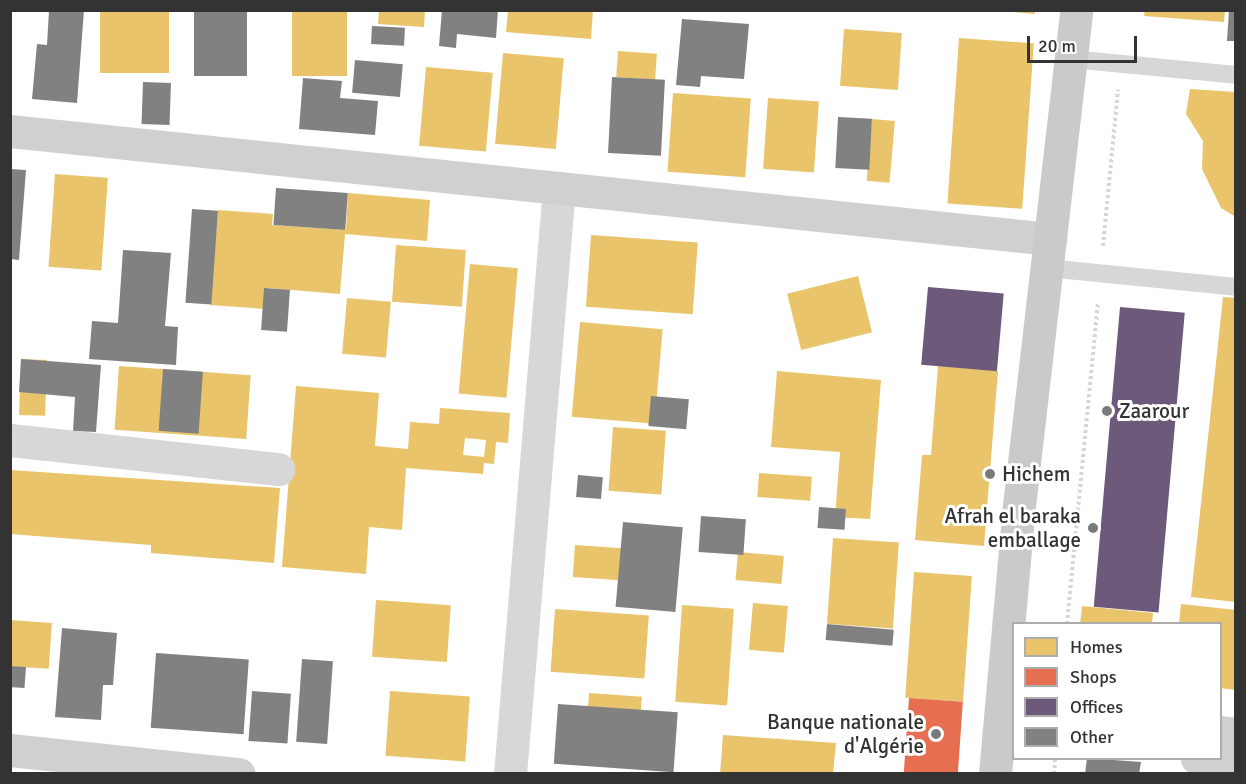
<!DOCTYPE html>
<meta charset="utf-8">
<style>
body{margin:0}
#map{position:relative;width:1246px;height:784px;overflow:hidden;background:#fff;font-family:Signika,sans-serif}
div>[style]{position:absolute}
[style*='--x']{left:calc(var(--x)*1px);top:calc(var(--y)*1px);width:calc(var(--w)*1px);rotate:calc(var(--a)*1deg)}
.homes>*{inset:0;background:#e9c46a;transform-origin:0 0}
.shops>*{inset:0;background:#e76f51;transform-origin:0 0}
.offices>*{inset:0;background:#6d597a;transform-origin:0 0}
.building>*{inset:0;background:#818181;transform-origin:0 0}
.path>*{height:4px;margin-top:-2px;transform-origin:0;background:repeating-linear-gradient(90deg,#d6d6d6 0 3px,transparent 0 6px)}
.service>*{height:18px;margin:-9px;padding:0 9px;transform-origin:9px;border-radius:9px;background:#d7d7d7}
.minor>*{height:33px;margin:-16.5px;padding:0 16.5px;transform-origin:16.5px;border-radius:16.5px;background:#d7d7d7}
.secondary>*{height:33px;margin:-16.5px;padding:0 16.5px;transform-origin:16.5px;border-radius:16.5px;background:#d0d0d0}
.primary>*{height:33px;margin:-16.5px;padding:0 16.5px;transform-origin:16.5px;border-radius:16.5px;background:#cacaca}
.dots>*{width:16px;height:16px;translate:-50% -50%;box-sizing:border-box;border:3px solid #fff;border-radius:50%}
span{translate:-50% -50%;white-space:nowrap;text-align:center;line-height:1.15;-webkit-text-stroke:6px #fff;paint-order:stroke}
.poi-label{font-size:21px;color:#333}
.left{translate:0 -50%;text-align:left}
.right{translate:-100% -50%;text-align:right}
.frame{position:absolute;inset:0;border:12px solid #333;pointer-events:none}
.legend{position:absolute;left:1012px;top:622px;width:210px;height:138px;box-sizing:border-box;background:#fff;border:2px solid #adadad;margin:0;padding:8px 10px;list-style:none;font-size:18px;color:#333}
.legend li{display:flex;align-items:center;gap:12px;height:30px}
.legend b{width:30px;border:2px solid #adadad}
.scale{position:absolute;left:1027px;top:36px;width:110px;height:27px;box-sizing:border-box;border:3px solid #333;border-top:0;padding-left:8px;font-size:18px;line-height:21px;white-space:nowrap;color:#333;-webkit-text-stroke:4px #fff;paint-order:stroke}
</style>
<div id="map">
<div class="homes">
<i style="left:100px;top:10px;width:69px;height:63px"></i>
<i style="left:292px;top:10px;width:55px;height:66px"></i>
<i style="clip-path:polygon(379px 10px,425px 10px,424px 27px,378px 24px)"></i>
<i style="clip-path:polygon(508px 10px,593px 10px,591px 39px,506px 32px)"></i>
<i style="clip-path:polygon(1013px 10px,1035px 10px,1035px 14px,1013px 12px)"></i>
<i style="clip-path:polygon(1145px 10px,1225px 10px,1224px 22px,1144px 16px)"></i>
<i style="left:844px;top:29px;width:58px;height:57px;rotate:4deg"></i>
<i style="left:959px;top:38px;width:75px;height:166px;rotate:4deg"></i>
<i style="left:618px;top:51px;width:39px;height:26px;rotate:4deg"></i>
<i style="left:503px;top:53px;width:61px;height:91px;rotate:5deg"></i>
<i style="left:426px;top:67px;width:67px;height:79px;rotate:5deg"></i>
<i style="clip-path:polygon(1190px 89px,1236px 92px,1236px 217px,1221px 208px,1202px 169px,1203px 141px,1186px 114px)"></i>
<i style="left:673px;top:93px;width:78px;height:79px;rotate:4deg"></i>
<i style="left:768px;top:98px;width:51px;height:71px;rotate:4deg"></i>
<i style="left:872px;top:119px;width:23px;height:62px;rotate:5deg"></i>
<i style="left:55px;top:174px;width:53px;height:93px;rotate:4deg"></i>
<i style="clip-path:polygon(348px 193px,430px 200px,427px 241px,345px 234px,340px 294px,268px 288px,266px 309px,210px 305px,218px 210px,273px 214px,272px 225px,346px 230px)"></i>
<i style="left:591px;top:235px;width:107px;height:72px;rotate:4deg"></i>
<i style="left:396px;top:245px;width:70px;height:57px;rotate:4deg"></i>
<i style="left:470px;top:264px;width:48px;height:130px;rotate:5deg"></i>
<i style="left:858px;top:276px;width:58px;height:73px;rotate:76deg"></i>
<i style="clip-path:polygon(1223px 297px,1236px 298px,1236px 602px,1191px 597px)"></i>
<i style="left:347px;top:298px;width:44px;height:56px;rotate:5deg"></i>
<i style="left:580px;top:322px;width:83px;height:95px;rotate:5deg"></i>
<i style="left:21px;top:359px;width:26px;height:56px;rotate:2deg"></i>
<i style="left:119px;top:366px;width:132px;height:64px;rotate:4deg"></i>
<i style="clip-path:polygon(938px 366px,998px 371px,984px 546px,915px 540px,922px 455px,931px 455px)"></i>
<i style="clip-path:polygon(777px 371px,881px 380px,870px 519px,835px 517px,840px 452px,771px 447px)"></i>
<i style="clip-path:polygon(evenodd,296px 386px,379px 393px,375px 446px,408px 449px,410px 422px,439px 424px,440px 408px,510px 413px,508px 443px,496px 442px,494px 464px,484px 463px,483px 474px,406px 468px,402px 530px,369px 527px,366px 574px,282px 567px,296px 386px,465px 438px,486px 440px,484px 457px,463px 455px,465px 438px)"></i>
<i style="left:613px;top:427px;width:53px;height:64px;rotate:4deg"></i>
<i style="clip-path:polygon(10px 470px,280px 488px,274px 563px,151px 553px,151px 545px,10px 534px)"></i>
<i style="left:759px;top:473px;width:53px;height:24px;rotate:4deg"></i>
<i style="left:833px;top:538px;width:66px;height:86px;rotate:4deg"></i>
<i style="left:575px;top:545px;width:51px;height:32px;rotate:4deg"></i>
<i style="left:738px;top:552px;width:46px;height:28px;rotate:5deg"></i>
<i style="left:914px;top:572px;width:58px;height:126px;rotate:4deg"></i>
<i style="left:376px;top:600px;width:75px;height:57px;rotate:4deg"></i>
<i style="left:753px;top:603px;width:35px;height:47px;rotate:5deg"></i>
<i style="clip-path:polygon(1181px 604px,1236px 610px,1236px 690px,1220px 688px,1220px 624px,1179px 624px)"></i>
<i style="left:682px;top:605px;width:52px;height:97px;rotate:4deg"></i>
<i style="clip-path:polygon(1082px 606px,1153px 613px,1152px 624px,1080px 624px)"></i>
<i style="left:555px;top:609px;width:94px;height:63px;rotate:4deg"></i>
<i style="left:10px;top:620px;width:42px;height:46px;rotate:4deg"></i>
<i style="left:390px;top:691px;width:80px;height:65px;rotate:4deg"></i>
<i style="left:589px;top:693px;width:53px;height:59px;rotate:4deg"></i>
<i style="clip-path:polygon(723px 735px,836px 743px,833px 774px,720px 774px)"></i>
</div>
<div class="shops">
<i style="left:909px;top:698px;width:54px;height:76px;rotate:4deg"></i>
</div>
<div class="offices">
<i style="left:928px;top:287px;width:76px;height:78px;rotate:5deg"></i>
<i style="left:1120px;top:307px;width:65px;height:301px;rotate:5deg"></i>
</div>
<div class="building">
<i style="clip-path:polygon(49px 10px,84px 10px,77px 103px,32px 99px,37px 44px,47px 45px)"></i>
<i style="left:194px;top:10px;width:53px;height:66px"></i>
<i style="clip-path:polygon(442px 10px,498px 10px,496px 38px,457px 34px,456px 48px,439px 46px)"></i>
<i style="clip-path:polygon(1229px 10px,1236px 10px,1236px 41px,1227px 41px)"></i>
<i style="clip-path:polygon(682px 19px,749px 24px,744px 79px,701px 76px,700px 87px,676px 85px)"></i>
<i style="left:372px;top:26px;width:33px;height:18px;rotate:3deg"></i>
<i style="left:355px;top:60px;width:48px;height:33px;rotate:5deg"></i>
<i style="left:612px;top:77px;width:53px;height:76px;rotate:3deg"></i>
<i style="clip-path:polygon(303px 78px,342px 81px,340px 98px,378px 101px,375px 135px,299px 129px)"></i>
<i style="left:143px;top:82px;width:28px;height:42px;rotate:2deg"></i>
<i style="left:838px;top:117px;width:34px;height:51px;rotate:3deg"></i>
<i style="clip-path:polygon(10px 169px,26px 170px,19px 260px,10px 259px)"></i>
<i style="left:276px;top:188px;width:72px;height:37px;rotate:4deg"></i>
<i style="left:192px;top:209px;width:26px;height:94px;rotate:4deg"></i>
<i style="clip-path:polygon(123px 250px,171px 253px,165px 326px,178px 327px,176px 365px,89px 359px,92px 321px,118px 323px)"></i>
<i style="left:264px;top:288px;width:26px;height:42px;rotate:4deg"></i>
<i style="clip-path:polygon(21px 359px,101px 365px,96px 432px,73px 431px,75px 397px,19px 392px)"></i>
<i style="left:163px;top:369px;width:40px;height:62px;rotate:4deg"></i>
<i style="left:651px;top:396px;width:38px;height:30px;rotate:5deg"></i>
<i style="left:578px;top:475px;width:25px;height:22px;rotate:5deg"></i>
<i style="left:819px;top:507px;width:27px;height:21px;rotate:4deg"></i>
<i style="left:701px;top:516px;width:45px;height:36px;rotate:4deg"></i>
<i style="left:623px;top:522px;width:60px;height:85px;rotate:5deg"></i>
<i style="left:827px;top:624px;width:67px;height:16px;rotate:5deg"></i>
<i style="clip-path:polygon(62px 628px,117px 633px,113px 685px,103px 685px,101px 720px,55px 717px)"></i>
<i style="left:156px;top:653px;width:93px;height:75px;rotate:4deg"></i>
<i style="left:302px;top:659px;width:31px;height:83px;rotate:4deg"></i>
<i style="left:10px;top:666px;width:16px;height:21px;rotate:4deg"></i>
<i style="left:252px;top:691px;width:39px;height:50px;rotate:4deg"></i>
<i style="left:558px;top:704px;width:120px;height:60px;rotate:4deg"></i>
<i style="clip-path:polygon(1087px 758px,1141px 762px,1139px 774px,1085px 774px)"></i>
</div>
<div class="path">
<i style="--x:1103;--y:246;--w:157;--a:-84.5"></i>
<i style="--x:1067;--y:624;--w:323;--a:-84.5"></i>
<i style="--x:1054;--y:774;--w:16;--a:-86"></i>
</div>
<div class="service">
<i style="--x:1071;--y:59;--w:166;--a:5.5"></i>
<i style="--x:1047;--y:268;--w:190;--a:5.7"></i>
</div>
<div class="minor">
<i style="--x:10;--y:440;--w:270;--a:6.2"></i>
<i style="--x:510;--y:774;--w:588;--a:-85.22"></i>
</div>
<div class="secondary">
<i style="--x:10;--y:131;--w:1046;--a:5.93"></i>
<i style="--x:1220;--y:732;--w:16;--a:7"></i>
<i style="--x:10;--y:750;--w:230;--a:6"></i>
<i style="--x:1197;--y:758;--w:39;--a:7"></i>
</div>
<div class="primary">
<i style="--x:995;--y:774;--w:269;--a:-84.9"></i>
<i style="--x:1019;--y:506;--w:499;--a:-83.4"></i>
</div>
<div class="dots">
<i style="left:1107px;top:411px;background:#7a7a7a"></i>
<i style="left:990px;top:474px;background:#7a7a7a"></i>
<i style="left:1093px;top:528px;background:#7a7a7a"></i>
<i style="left:936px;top:734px;background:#7a7a7a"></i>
</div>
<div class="poi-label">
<span class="left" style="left:1119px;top:411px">Zaarour</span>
<span class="left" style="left:1002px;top:474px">Hichem</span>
<span class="right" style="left:1081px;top:528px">Afrah el baraka<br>emballage</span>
<span class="right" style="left:924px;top:734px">Banque nationale<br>d'Algérie</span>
</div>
<div class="frame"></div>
<ul class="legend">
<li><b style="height:16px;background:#e9c46a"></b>Homes</li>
<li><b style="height:16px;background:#e76f51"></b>Shops</li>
<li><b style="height:16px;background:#6d597a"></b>Offices</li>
<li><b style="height:16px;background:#818181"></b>Other</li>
</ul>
<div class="scale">20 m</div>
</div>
